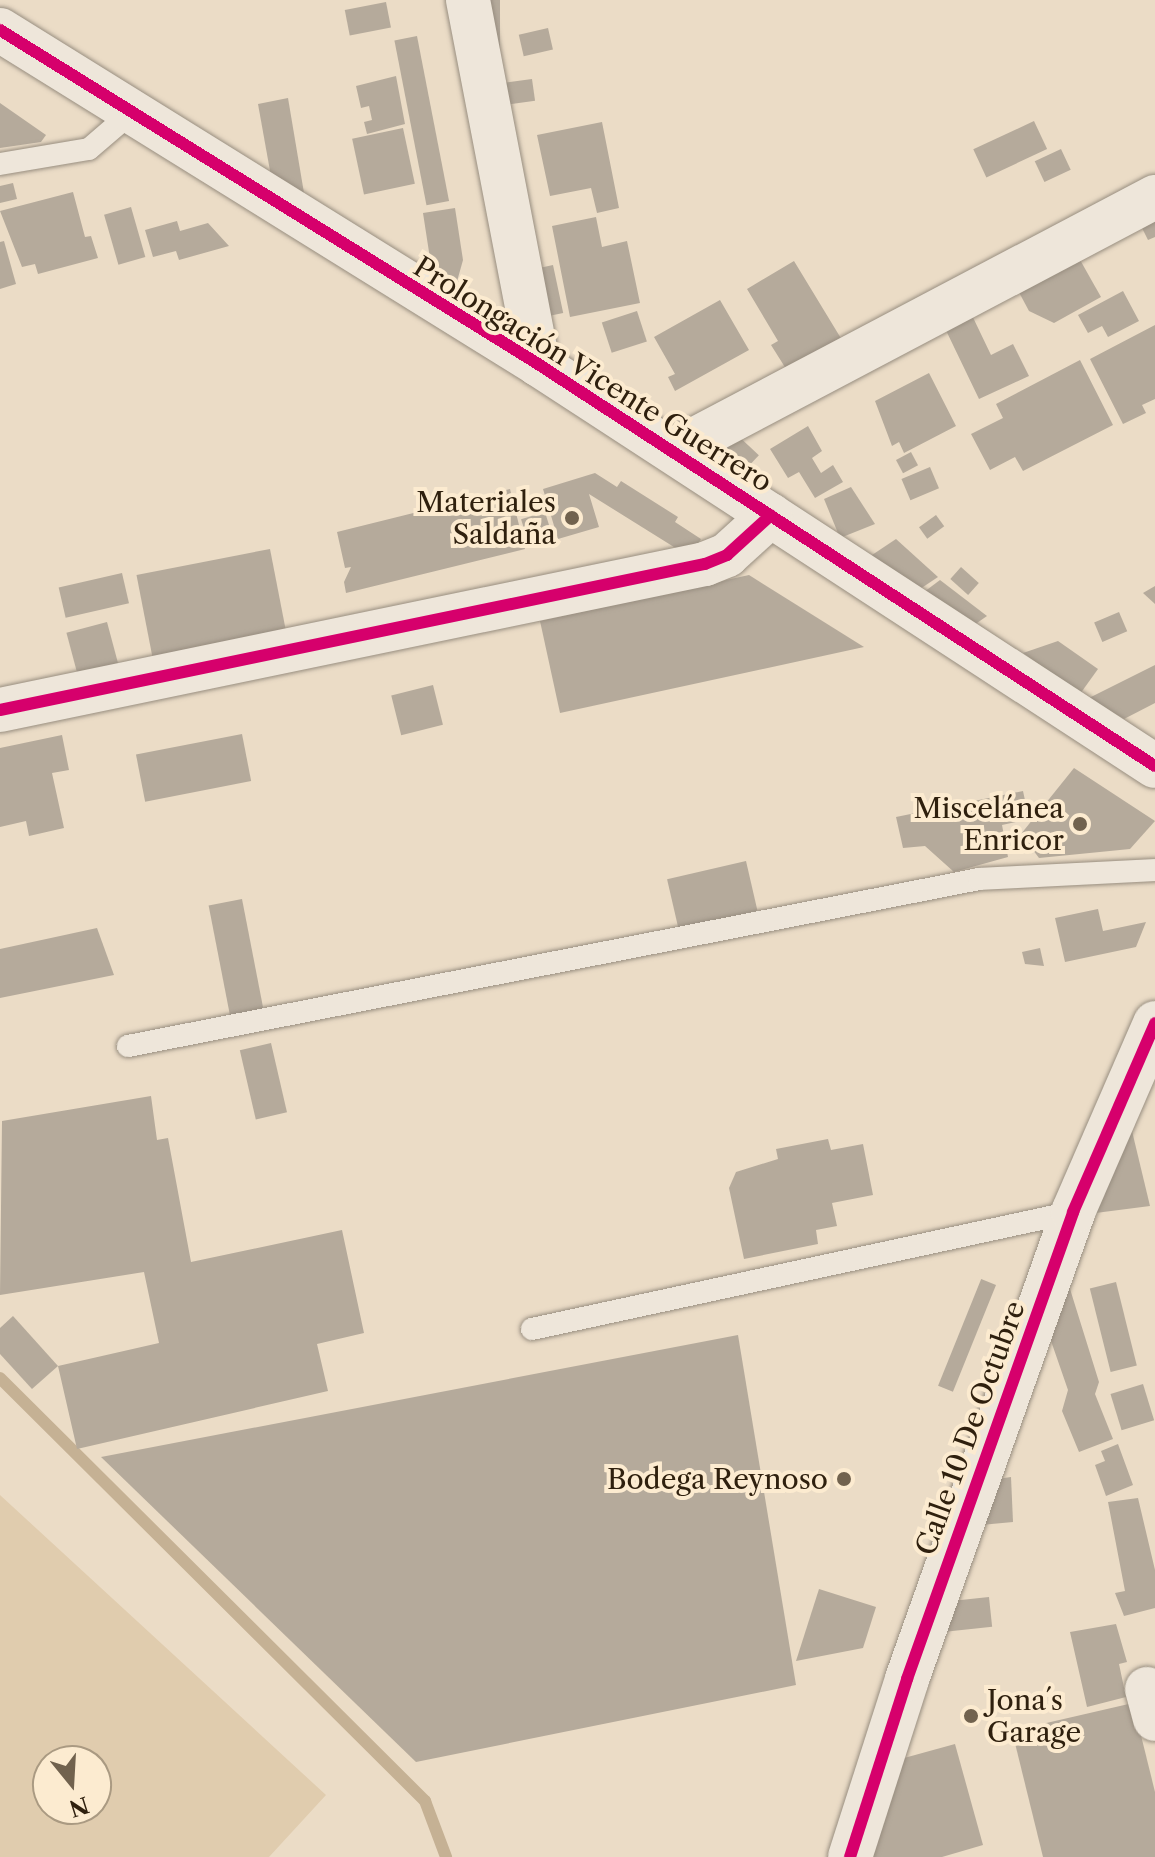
<!DOCTYPE html>
<meta charset="utf-8">
<style>
body{margin:0}
#map{position:relative;width:1155px;height:1857px;overflow:hidden;background:#ebdcc6;font-family:"Libre Caslon Text",serif}
div>[style]{position:absolute}
[style*='--x']{left:calc(var(--x)*1px);top:calc(var(--y)*1px);width:calc(var(--w)*1px);rotate:calc(var(--a)*1deg)}
.green>*{inset:0;background:#e0ccae}
.stream>*{height:12px;margin:-6px;padding:0 6px;transform-origin:6px;border-radius:6px;background:#c5b194}
.building>*{inset:0;background:#b5aa9b;transform-origin:0 0}
.roads{filter:drop-shadow(0 0 2px #988e80) drop-shadow(0 0 2px #988e80)}
.service>*{height:22px;margin:-11px;padding:0 11px;transform-origin:11px;border-radius:11px;background:#eee6da}
.minor>*{height:44px;margin:-22px;padding:0 22px;transform-origin:22px;border-radius:22px;background:#eee6da}
.cycleway>*{height:12px;margin:-6px;padding:0 6px;transform-origin:6px;border-radius:6px;background:#d6006c}
.dots>*{width:22px;height:22px;translate:-50% -50%;box-sizing:border-box;border:4px solid #fcebd0;border-radius:50%}
span{translate:-50% -50%;white-space:nowrap;text-align:center;line-height:1.15;-webkit-text-stroke:8px #fcebd0;paint-order:stroke}
.street-label{font-size:28px;color:#2f200e}
.poi-label{font-size:28px;color:#2f200e}
.right{translate:-100% -50%;text-align:right}
.left{translate:0 -50%;text-align:left}
.north{position:absolute;left:32px;top:1745px;width:80px;height:80px;box-sizing:border-box;background:#fcebd0;border:2px solid #aa9a82;border-radius:50%;rotate:162deg;font-size:22px;font-weight:700;line-height:32px;text-align:center;color:#2f200e}
.north::after{content:'';display:block;margin:auto;width:28px;height:36px;background:#71624e;clip-path:polygon(50% 0,100% 100%,50% 72%,0 100%)}
</style>
<div id="map">
<div class="green">
<i style="clip-path:polygon(evenodd,0 1495px,326px 1795px,269px 1857px,0 1857px,0 1495px,48px 1761px,96px 1761px,96px 1809px,48px 1809px,48px 1761px)"></i>
</div>
<div class="stream">
<i style="--x:0;--y:1378;--w:600;--a:44.86"></i>
<i style="--x:425;--y:1801;--w:60;--a:69.4"></i>
</div>
<div class="building">
<i style="left:474px;top:0;width:26px;height:54px"></i>
<i style="left:386px;top:2px;width:26px;height:42px;rotate:79deg"></i>
<i style="left:548px;top:28px;width:22px;height:30px;rotate:77deg"></i>
<i style="left:417px;top:36px;width:168px;height:23px;rotate:79deg"></i>
<i style="clip-path:polygon(396px 76px,405px 124px,367px 134px,364px 122px,372px 120px,369px 106px,361px 108px,356px 86px)"></i>
<i style="left:532px;top:79px;width:22px;height:39px;rotate:82deg"></i>
<i style="clip-path:polygon(288px 98px,305px 199px,272px 182px,258px 104px)"></i>
<i style="clip-path:polygon(0 103px,46px 135px,41px 142px,0 148px)"></i>
<i style="left:1034px;top:121px;width:31px;height:67px;rotate:65deg"></i>
<i style="clip-path:polygon(602px 122px,619px 208px,597px 213px,591px 188px,550px 196px,537px 135px)"></i>
<i style="left:403px;top:128px;width:57px;height:52px;rotate:78deg"></i>
<i style="left:1061px;top:149px;width:23px;height:29px;rotate:65deg"></i>
<i style="clip-path:polygon(13px 183px,17px 199px,0 203px,0 186px)"></i>
<i style="clip-path:polygon(73px 192px,85px 237px,91px 236px,98px 258px,38px 274px,35px 264px,22px 267px,0 211px)"></i>
<i style="clip-path:polygon(1155px 206px,1155px 237px,1148px 240px,1136px 216px)"></i>
<i style="left:131px;top:207px;width:52px;height:28px;rotate:74deg"></i>
<i style="clip-path:polygon(455px 208px,463px 260px,456px 285px,433px 278px,423px 213px)"></i>
<i style="clip-path:polygon(596px 217px,602px 247px,627px 241px,640px 303px,570px 317px,552px 226px)"></i>
<i style="clip-path:polygon(177px 221px,180px 231px,208px 223px,229px 246px,179px 260px,176px 251px,153px 257px,145px 230px)"></i>
<i style="clip-path:polygon(4px 241px,16px 284px,0 289px,0 242px)"></i>
<i style="clip-path:polygon(1075px 251px,1101px 297px,1054px 323px,1029px 311px,1015px 285px)"></i>
<i style="clip-path:polygon(794px 261px,842px 340px,788px 372px,771px 345px,778px 341px,747px 289px)"></i>
<i style="left:553px;top:265px;width:49px;height:20px;rotate:78deg"></i>
<i style="clip-path:polygon(1123px 291px,1139px 321px,1108px 337px,1102px 326px,1088px 333px,1078px 315px)"></i>
<i style="clip-path:polygon(720px 300px,749px 350px,675px 391px,668px 377px,675px 374px,654px 337px)"></i>
<i style="clip-path:polygon(968px 307px,991px 355px,1013px 344px,1029px 376px,979px 399px,941px 320px)"></i>
<i style="left:637px;top:311px;width:32px;height:37px;rotate:72deg"></i>
<i style="clip-path:polygon(1155px 325px,1155px 399px,1142px 405px,1146px 413px,1123px 424px,1090px 359px)"></i>
<i style="clip-path:polygon(1080px 360px,1113px 425px,1023px 471px,1015px 457px,990px 470px,971px 434px,1003px 418px,996px 404px)"></i>
<i style="clip-path:polygon(929px 373px,956px 426px,904px 453px,899px 442px,892px 446px,875px 401px)"></i>
<i style="clip-path:polygon(808px 426px,822px 451px,812px 458px,821px 473px,833px 465px,843px 482px,815px 498px,799px 472px,788px 478px,770px 449px)"></i>
<i style="left:734px;top:432px;width:34px;height:31px;rotate:43deg"></i>
<i style="left:911px;top:452px;width:15px;height:17px;rotate:62deg"></i>
<i style="left:930px;top:467px;width:23px;height:31px;rotate:67deg"></i>
<i style="clip-path:polygon(595px 473px,617px 487px,621px 481px,678px 517px,675px 522px,701px 539px,690px 557px,589px 494px,599px 527px,558px 539px,543px 489px)"></i>
<i style="clip-path:polygon(851px 487px,875px 524px,840px 538px,824px 499px)"></i>
<i style="clip-path:polygon(510px 489px,525px 549px,346px 593px,344px 582px,351px 567px,345px 568px,337px 532px)"></i>
<i style="left:545px;top:512px;width:28px;height:25px;rotate:73deg"></i>
<i style="left:936px;top:515px;width:14px;height:21px;rotate:54deg"></i>
<i style="clip-path:polygon(896px 539px,938px 577px,908px 597px,869px 557px)"></i>
<i style="left:270px;top:549px;width:92px;height:136px;rotate:79deg"></i>
<i style="left:961px;top:567px;width:24px;height:16px;rotate:42deg"></i>
<i style="left:122px;top:573px;width:31px;height:65px;rotate:77deg"></i>
<i style="clip-path:polygon(749px 575px,864px 647px,560px 713px,540px 621px)"></i>
<i style="clip-path:polygon(940px 580px,987px 616px,964px 632px,912px 601px)"></i>
<i style="clip-path:polygon(1155px 586px,1155px 604px,1143px 593px)"></i>
<i style="left:1119px;top:612px;width:21px;height:27px;rotate:67deg"></i>
<i style="left:107px;top:622px;width:43px;height:42px;rotate:75deg"></i>
<i style="clip-path:polygon(1058px 641px,1098px 669px,1080px 694px,1023px 653px)"></i>
<i style="clip-path:polygon(1155px 665px,1155px 703px,1124px 719px,1089px 698px)"></i>
<i style="left:433px;top:685px;width:41px;height:43px;rotate:76deg"></i>
<i style="left:242px;top:734px;width:48px;height:108px;rotate:79deg"></i>
<i style="clip-path:polygon(62px 735px,69px 770px,52px 773px,64px 828px,29px 836px,26px 821px,0 827px,0 748px)"></i>
<i style="clip-path:polygon(1074px 768px,1155px 821px,1130px 849px,1039px 858px,1021px 834px)"></i>
<i style="clip-path:polygon(1023px 791px,1029px 819px,1002px 825px,1008px 857px,954px 872px,925px 846px,903px 848px,896px 817px)"></i>
<i style="left:746px;top:861px;width:51px;height:81px;rotate:77deg"></i>
<i style="left:242px;top:899px;width:115px;height:34px;rotate:79deg"></i>
<i style="clip-path:polygon(1098px 909px,1103px 931px,1146px 922px,1136px 947px,1065px 962px,1055px 918px)"></i>
<i style="clip-path:polygon(97px 928px,114px 975px,0 998px,0 949px)"></i>
<i style="clip-path:polygon(1040px 948px,1044px 966px,1025px 964px,1022px 952px)"></i>
<i style="left:271px;top:1043px;width:71px;height:32px;rotate:77deg"></i>
<i style="clip-path:polygon(151px 1096px,157px 1140px,168px 1138px,191px 1262px,342px 1230px,364px 1333px,317px 1344px,328px 1391px,77px 1449px,58px 1366px,159px 1343px,144px 1272px,0 1295px,2px 1121px)"></i>
<i style="clip-path:polygon(1126px 1106px,1150px 1206px,1080px 1215px)"></i>
<i style="clip-path:polygon(828px 1139px,831px 1150px,863px 1144px,873px 1195px,832px 1203px,837px 1226px,816px 1230px,818px 1244px,744px 1259px,729px 1188px,736px 1172px,778px 1159px,776px 1149px)"></i>
<i style="clip-path:polygon(1061px 1260px,1099px 1382px,1095px 1394px,1113px 1439px,1079px 1452px,1062px 1411px,1068px 1390px,1042px 1315px)"></i>
<i style="left:1116px;top:1282px;width:86px;height:27px;rotate:76deg"></i>
<i style="left:996px;top:1285px;width:115px;height:16px;rotate:112deg"></i>
<i style="clip-path:polygon(13px 1316px,58px 1366px,32px 1389px,0 1354px,0 1328px)"></i>
<i style="clip-path:polygon(738px 1335px,796px 1685px,416px 1762px,101px 1457px)"></i>
<i style="left:1143px;top:1384px;width:38px;height:34px;rotate:73deg"></i>
<i style="clip-path:polygon(1118px 1444px,1133px 1485px,1106px 1496px,1095px 1465px,1105px 1461px,1101px 1451px)"></i>
<i style="clip-path:polygon(1011px 1477px,1013px 1522px,970px 1526px,983px 1481px)"></i>
<i style="clip-path:polygon(1138px 1498px,1155px 1570px,1155px 1608px,1124px 1616px,1115px 1593px,1125px 1591px,1108px 1502px)"></i>
<i style="clip-path:polygon(819px 1589px,876px 1607px,863px 1648px,796px 1661px)"></i>
<i style="left:989px;top:1597px;width:30px;height:47px;rotate:84deg"></i>
<i style="clip-path:polygon(1116px 1624px,1127px 1662px,1119px 1664px,1126px 1697px,1087px 1707px,1070px 1632px)"></i>
<i style="clip-path:polygon(1133px 1703px,1155px 1792px,1155px 1857px,1043px 1857px,1012px 1731px)"></i>
<i style="clip-path:polygon(955px 1744px,983px 1845px,942px 1857px,862px 1857px,886px 1763px)"></i>
</div>
<div class="roads">
<div class="service">
<i style="--x:0;--y:164;--w:90;--a:-9.6"></i>
<i style="--x:89;--y:149;--w:55;--a:-40.6"></i>
<i style="--x:128;--y:1046;--w:867;--a:-11.1"></i>
<i style="--x:979;--y:879;--w:176;--a:-2.9"></i>
<i style="--x:532;--y:1329;--w:554;--a:-12.2"></i>
</div>
<div class="minor">
<i style="--x:468;--y:0;--w:371;--a:79.1"></i>
<i style="--x:0;--y:30;--w:633;--a:31.83"></i>
<i style="--x:538;--y:364;--w:736;--a:33.09"></i>
<i style="--x:673;--y:451;--w:545;--a:-27.79"></i>
<i style="--x:0;--y:710;--w:720;--a:-11.7"></i>
<i style="--x:705;--y:564;--w:24;--a:-22"></i>
<i style="--x:727;--y:555;--w:59;--a:-42.3"></i>
<i style="--x:1147;--y:1689;--w:31;--a:75"></i>
<i style="--x:850;--y:1857;--w:187;--a:-72.2"></i>
<i style="--x:907;--y:1679;--w:496;--a:-70.4"></i>
<i style="--x:1073;--y:1212;--w:206;--a:-66.5"></i>
</div>
</div>
<div class="cycleway">
<i style="--x:0;--y:30;--w:633;--a:31.83"></i>
<i style="--x:538;--y:364;--w:736;--a:33.09"></i>
<i style="--x:0;--y:710;--w:720;--a:-11.7"></i>
<i style="--x:705;--y:564;--w:24;--a:-22"></i>
<i style="--x:727;--y:555;--w:59;--a:-42.3"></i>
<i style="--x:850;--y:1857;--w:187;--a:-72.2"></i>
<i style="--x:907;--y:1679;--w:496;--a:-70.4"></i>
<i style="--x:1073;--y:1212;--w:206;--a:-66.5"></i>
</div>
<div class="dots">
<i style="left:572px;top:518px;background:#71624e"></i>
<i style="left:1080px;top:824px;background:#71624e"></i>
<i style="left:844px;top:1479px;background:#71624e"></i>
<i style="left:971px;top:1716px;background:#71624e"></i>
</div>
<div class="street-label">
<span style="left:593px;top:374px;rotate:32deg">Prolongación Vicente Guerrero</span>
<span style="left:970px;top:1428px;rotate:-70deg">Calle 10 De Octubre</span>
</div>
<div class="poi-label">
<span class="right" style="left:556px;top:518px">Materiales<br>Saldaña</span>
<span class="right" style="left:1064px;top:824px">Miscelánea<br>Enricor</span>
<span class="right" style="left:828px;top:1479px">Bodega Reynoso</span>
<span class="left" style="left:987px;top:1716px">Jona´s<br>Garage</span>
</div>
<div class="north">N</div>
</div>
